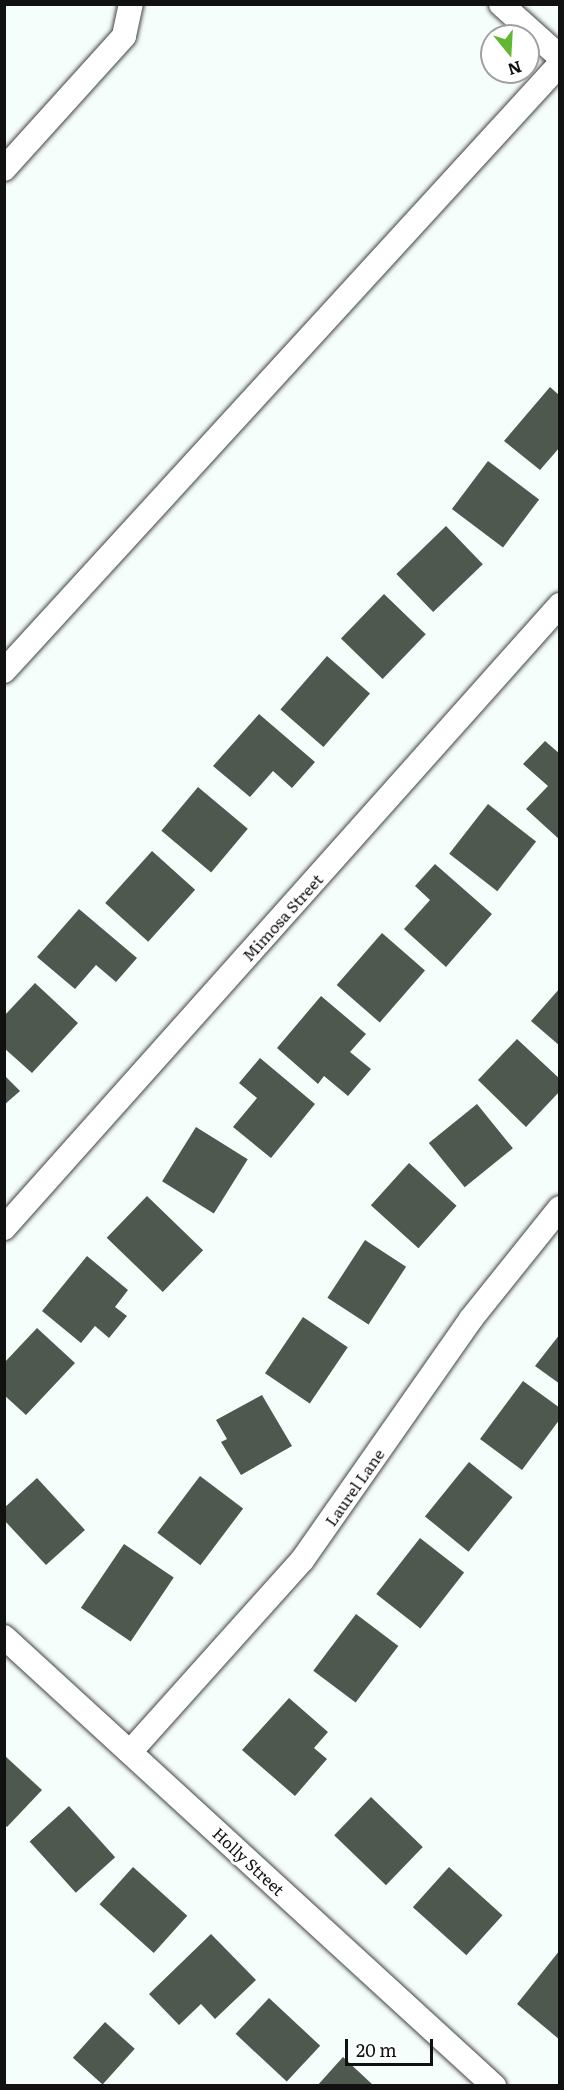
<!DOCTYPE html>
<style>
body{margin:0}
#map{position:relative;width:564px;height:2090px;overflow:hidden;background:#f5fefa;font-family:Literata,serif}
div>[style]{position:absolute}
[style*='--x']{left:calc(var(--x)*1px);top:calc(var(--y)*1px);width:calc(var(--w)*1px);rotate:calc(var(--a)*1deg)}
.building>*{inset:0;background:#4e584f;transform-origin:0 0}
.roads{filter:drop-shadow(0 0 2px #444) drop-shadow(0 0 2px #444)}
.minor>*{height:24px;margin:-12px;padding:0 12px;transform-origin:12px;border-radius:12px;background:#fff}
span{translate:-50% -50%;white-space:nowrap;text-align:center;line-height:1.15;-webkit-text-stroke:6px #fff;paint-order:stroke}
.street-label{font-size:16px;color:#111}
.frame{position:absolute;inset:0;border:6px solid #111;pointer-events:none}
.north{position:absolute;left:480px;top:24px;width:60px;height:60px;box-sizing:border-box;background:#fff;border:2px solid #a0a0a0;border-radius:50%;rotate:162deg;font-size:16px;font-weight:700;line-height:24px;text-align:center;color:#111}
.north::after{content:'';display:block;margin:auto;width:21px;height:27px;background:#5fb732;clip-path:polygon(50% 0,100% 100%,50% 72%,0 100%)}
.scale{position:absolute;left:345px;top:2039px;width:88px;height:27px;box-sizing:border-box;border:3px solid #111;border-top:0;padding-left:8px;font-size:18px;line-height:21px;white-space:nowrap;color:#111;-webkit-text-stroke:4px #fff;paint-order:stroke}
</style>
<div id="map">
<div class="building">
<i style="clip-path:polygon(550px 387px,560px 396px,560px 447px,540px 470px,504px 441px)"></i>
<i style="left:488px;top:461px;width:64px;height:60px;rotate:37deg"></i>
<i style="left:446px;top:526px;width:53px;height:69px;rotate:46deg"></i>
<i style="left:384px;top:594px;width:58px;height:62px;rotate:44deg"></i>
<i style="left:327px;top:656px;width:57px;height:71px;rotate:41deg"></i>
<i style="clip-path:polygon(259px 714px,315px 762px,292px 788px,273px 771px,250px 797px,213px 766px)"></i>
<i style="clip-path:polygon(545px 741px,560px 754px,560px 840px,526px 809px,548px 786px,523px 764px)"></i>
<i style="left:198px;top:787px;width:65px;height:57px;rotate:40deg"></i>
<i style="left:488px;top:804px;width:61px;height:63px;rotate:38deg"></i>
<i style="left:152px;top:851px;width:58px;height:70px;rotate:42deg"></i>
<i style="clip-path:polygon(435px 864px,492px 914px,446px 967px,404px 929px,430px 900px,415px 886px)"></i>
<i style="clip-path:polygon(79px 909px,137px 958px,116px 982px,96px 965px,75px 989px,37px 957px)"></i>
<i style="left:382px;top:933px;width:57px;height:69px;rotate:41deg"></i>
<i style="clip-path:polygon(35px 983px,78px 1023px,32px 1073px,4px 1048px,4px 1016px)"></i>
<i style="clip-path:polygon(560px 988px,560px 1046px,531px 1021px)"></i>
<i style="clip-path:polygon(321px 996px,366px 1034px,350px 1052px,371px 1069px,348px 1096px,324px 1076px,318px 1084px,277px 1048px)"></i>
<i style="clip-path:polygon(517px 1039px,560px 1079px,560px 1091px,526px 1127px,478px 1080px)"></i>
<i style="clip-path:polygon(260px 1058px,315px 1104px,271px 1158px,233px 1127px,257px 1098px,239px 1083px)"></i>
<i style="clip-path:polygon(4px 1075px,20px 1091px,4px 1105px)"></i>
<i style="left:477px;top:1104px;width:57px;height:62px;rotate:51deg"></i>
<i style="left:196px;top:1127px;width:61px;height:64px;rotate:32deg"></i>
<i style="left:409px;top:1163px;width:64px;height:57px;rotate:42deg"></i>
<i style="left:147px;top:1196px;width:78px;height:58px;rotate:44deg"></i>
<i style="left:365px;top:1240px;width:49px;height:69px;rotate:33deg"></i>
<i style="clip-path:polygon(87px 1256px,128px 1290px,115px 1307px,127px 1316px,109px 1338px,95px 1326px,81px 1343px,42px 1311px)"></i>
<i style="left:303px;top:1317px;width:54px;height:68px;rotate:34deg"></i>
<i style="clip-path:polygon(37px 1328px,75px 1363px,26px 1415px,4px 1395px,4px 1363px)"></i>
<i style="clip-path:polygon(560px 1334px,560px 1384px,535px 1366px)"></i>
<i style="clip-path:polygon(523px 1381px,560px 1408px,560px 1419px,522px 1470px,480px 1439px)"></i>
<i style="clip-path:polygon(262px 1395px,292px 1446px,241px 1475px,221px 1442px,227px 1439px,216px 1420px)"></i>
<i style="left:469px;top:1462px;width:56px;height:70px;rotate:39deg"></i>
<i style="left:200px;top:1476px;width:54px;height:71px;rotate:37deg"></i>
<i style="clip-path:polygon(37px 1478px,85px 1530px,46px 1565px,4px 1520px,4px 1508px)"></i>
<i style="left:420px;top:1538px;width:56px;height:71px;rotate:38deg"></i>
<i style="left:124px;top:1544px;width:60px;height:77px;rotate:34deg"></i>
<i style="left:356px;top:1614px;width:53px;height:71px;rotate:37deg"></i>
<i style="clip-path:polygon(289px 1698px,328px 1732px,314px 1748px,327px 1759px,295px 1796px,242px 1750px)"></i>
<i style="clip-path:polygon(4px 1755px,42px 1790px,7px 1827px,4px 1824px)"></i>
<i style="left:371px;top:1797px;width:72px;height:53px;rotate:44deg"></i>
<i style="left:69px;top:1806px;width:69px;height:53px;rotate:48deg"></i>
<i style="left:133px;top:1867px;width:73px;height:50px;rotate:42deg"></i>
<i style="left:449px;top:1867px;width:72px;height:54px;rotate:42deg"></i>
<i style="clip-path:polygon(211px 1934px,256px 1980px,215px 2019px,201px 2004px,179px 2025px,149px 1994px)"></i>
<i style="clip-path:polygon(560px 1950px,560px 2040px,517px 2004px)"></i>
<i style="left:269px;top:1998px;width:70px;height:49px;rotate:43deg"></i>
<i style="left:105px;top:2022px;width:40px;height:48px;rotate:42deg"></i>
<i style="clip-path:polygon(343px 2057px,374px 2086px,317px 2086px)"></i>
</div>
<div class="roads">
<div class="minor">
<i style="--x:501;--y:4;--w:79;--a:41.9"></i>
<i style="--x:4;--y:169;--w:179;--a:-47.9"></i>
<i style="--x:124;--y:36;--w:33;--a:-78"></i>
<i style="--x:4;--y:671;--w:823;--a:-47.51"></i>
<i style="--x:4;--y:1228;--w:835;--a:-48.25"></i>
<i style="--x:4;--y:1637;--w:665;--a:42.5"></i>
<i style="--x:130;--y:1752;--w:259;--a:-48.1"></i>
<i style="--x:303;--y:1559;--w:293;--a:-55"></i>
<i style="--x:471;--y:1319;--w:142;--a:-51.3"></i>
</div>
</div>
<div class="street-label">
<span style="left:282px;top:917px;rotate:-48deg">Mimosa Street</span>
<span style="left:354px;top:1487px;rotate:-55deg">Laurel Lane</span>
<span style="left:249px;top:1861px;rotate:43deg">Holly Street</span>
</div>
<div class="frame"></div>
<div class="north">N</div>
<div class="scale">20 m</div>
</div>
